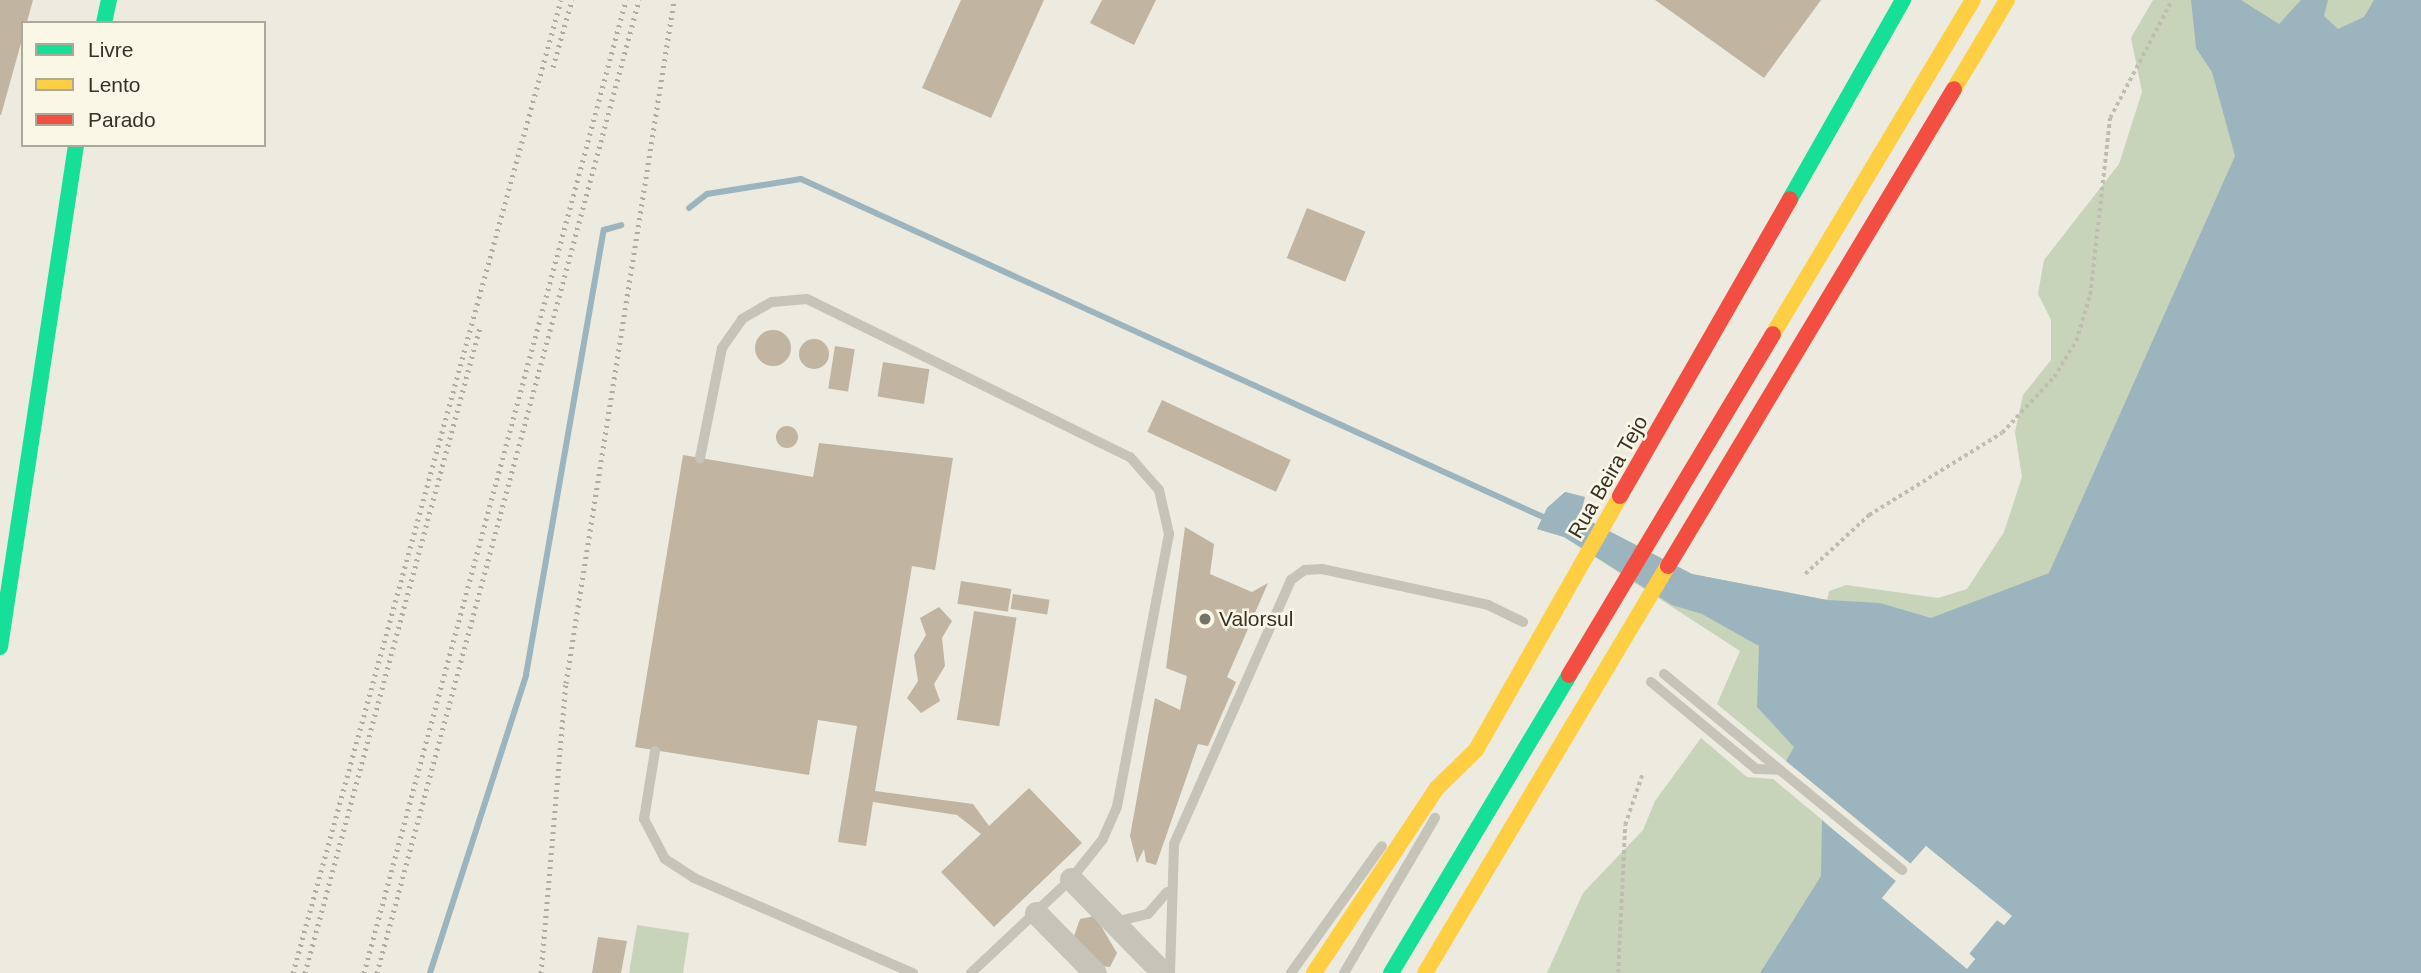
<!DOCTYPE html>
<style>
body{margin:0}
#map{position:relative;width:2421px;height:973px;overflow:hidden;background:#edeae0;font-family:Arial,sans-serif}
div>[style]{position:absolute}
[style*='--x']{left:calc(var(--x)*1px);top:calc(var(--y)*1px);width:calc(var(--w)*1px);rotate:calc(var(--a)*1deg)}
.green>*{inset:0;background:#c7d4ba}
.water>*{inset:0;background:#9cb4be}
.pier>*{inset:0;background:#edeae0}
.stream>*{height:6px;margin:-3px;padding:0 3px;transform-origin:3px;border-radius:3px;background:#9cb4be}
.building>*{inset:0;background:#c1b4a1;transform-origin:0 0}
.round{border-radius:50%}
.path>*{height:3.5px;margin-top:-1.75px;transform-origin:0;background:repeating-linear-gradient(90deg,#bfbcb1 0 3.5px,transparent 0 7px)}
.lane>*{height:10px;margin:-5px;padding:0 5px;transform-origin:5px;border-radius:5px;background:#c6c3b9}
.street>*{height:23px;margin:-11.5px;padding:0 11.5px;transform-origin:11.5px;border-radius:11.5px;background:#c6c3b9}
.fast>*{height:16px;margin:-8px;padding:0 8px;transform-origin:8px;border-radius:8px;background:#16e098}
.slow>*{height:16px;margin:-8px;padding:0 8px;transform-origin:8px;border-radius:8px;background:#ffcf43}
.jam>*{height:16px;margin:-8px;padding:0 8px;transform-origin:8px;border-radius:8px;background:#f24e42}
.rail>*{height:5px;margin-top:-2.5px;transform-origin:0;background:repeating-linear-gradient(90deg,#aeaba3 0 2px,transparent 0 7px)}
.dots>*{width:19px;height:19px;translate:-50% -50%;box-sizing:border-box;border:4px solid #faf7e7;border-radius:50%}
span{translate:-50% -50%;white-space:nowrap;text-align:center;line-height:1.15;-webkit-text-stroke:5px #faf7e7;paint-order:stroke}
.street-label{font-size:21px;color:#373127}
.poi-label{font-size:21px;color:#373127}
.left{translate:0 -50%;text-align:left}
.legend{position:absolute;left:21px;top:21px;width:245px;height:126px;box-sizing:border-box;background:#faf7e7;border:2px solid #aca89a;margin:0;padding:9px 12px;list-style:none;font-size:21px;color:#373127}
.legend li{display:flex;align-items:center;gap:14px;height:35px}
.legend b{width:35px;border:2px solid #aca89a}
</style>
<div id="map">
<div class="green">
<i style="clip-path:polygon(2153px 0,2421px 0,1941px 858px,1926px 846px,1911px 864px,1717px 704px,1740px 651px,1564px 537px,1537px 529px,1547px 508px,1565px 492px,1585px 497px,1580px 516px,1692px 574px,1827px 600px,1829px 591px,1846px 585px,1938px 598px,1967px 589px,2004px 532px,2022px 477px,2015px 432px,2023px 395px,2051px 360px,2051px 320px,2038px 294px,2044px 260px,2119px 164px,2142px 92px,2131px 38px)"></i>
<i style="clip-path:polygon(1701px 738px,1747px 777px,1773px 779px,1896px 881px,1882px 898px,1909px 973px,1547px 973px,1583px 893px,1643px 830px,1655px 801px)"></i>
<i style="clip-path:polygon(637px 925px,689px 933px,683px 973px,629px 973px)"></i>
</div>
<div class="water">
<i style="clip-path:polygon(2191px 0,2241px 0,2279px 24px,2301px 0,2328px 0,2324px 16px,2338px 29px,2364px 17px,2374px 0,2421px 0,2421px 973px,1760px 973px,1821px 876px,1822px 820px,1896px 881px,1882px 898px,1967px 968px,1975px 959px,1969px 954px,1997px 920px,2004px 925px,2011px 916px,1926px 846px,1911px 864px,1786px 761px,1794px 747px,1757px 707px,1759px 646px,1702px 614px,1672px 605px,1564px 537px,1537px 529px,1547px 508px,1565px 492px,1585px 497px,1580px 516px,1692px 574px,1827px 600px,1880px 603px,1931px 618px,2049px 573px,2235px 156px,2212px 72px,2196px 48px)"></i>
</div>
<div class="pier">
<i style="clip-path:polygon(1783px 759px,1910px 864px,1926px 846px,2012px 916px,2004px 925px,1997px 920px,1969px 953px,1975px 959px,1967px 969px,1882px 898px,1896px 881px,1819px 818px,1899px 878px,1887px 898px,1967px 964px,1966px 952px,1995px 918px,2007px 916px,1927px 851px,1909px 867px)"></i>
</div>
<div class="stream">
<i style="--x:689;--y:208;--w:23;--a:-38"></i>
<i style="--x:707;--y:194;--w:95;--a:-9.1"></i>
<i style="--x:801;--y:179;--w:815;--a:24.49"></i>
<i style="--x:430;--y:973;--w:313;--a:-72.1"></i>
<i style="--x:526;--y:675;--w:452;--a:-80.1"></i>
<i style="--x:604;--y:230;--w:18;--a:-16"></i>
</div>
<div class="building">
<i style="clip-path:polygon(0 0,33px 0,1px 115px,0 115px)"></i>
<i style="clip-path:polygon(961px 0,1044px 0,991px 118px,922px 88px)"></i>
<i style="clip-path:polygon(1102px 0,1156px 0,1134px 45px,1090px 23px)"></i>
<i style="clip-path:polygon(1655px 0,1821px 0,1764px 78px)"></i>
<i style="left:1307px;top:208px;width:63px;height:54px;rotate:22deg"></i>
<i class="round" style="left:755px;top:330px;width:36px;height:36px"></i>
<i class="round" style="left:799px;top:339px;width:30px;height:30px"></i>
<i style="left:835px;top:346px;width:20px;height:43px;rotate:9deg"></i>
<i style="left:883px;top:362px;width:47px;height:35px;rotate:9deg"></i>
<i style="left:1162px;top:400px;width:142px;height:35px;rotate:25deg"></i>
<i class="round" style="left:776px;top:426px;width:22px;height:22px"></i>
<i style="clip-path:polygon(819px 443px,953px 458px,935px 570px,912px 566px,875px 791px,973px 804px,989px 826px,1029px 788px,1082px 843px,994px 927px,941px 872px,981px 834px,957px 815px,873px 802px,866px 846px,838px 842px,857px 726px,818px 720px,809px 775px,635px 747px,683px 455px,813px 477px)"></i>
<i style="clip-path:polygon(1185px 527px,1214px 544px,1210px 574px,1252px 592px,1268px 583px,1227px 677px,1236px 682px,1208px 746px,1198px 744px,1156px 865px,1146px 862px,1144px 849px,1137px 863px,1130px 836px,1155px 698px,1180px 710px,1187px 676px,1166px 668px)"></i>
<i style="left:961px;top:581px;width:51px;height:23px;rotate:9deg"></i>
<i style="left:1013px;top:594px;width:37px;height:15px;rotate:9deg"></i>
<i style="clip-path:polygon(939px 607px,952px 621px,942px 638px,945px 666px,934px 684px,940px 701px,921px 713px,907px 698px,918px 681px,914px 655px,926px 635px,920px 618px)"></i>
<i style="left:974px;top:611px;width:43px;height:110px;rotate:9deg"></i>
<i style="clip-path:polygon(1095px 916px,1117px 953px,1110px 967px,1099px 966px,1074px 936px,1080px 919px)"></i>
<i style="clip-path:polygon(598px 937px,627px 941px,621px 973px,592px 973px)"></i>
</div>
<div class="path">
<i style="--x:1805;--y:574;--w:87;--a:-42.7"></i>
<i style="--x:1869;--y:515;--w:156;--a:-31.7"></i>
<i style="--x:2002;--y:433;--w:76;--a:-47.1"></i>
<i style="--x:2054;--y:377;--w:42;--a:-58.6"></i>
<i style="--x:2076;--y:341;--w:48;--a:-73.1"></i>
<i style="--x:2090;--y:295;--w:178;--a:-83.6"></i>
<i style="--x:2110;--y:118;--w:133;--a:-62.3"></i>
<i style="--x:1618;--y:973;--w:148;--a:-87.3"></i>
<i style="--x:1625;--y:825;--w:53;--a:-71.2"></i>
</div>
<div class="lane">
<i style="--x:700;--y:458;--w:112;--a:-78.7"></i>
<i style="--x:722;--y:348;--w:35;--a:-55"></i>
<i style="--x:742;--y:319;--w:34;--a:-30"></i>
<i style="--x:772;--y:302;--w:35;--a:-5"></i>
<i style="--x:807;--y:299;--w:360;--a:26.1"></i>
<i style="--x:1130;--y:457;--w:44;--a:48.7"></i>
<i style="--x:1159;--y:490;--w:45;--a:77.2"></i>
<i style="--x:1169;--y:534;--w:278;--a:100.8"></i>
<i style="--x:1117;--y:807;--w:35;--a:114"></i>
<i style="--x:1103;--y:839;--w:51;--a:128.7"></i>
<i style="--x:1071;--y:879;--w:137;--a:136.8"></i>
<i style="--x:1664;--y:674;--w:151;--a:39.6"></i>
<i style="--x:1651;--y:682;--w:136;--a:39.6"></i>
<i style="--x:1756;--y:769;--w:24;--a:2"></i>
<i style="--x:1780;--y:770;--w:158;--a:39.3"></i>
<i style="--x:655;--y:751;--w:69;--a:99.2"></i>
<i style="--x:644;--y:819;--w:45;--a:62.3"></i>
<i style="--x:665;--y:859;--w:35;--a:33"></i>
<i style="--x:694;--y:878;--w:239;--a:23.5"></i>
<i style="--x:1115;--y:922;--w:34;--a:-14"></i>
<i style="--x:1148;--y:914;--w:29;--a:-49"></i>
<i style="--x:1170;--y:973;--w:129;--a:-88.2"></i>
<i style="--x:1174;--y:844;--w:289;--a:-66.1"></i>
<i style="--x:1291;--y:580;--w:17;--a:-36"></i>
<i style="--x:1305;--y:570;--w:17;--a:-3"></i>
<i style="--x:1322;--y:569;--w:170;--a:12.2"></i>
<i style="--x:1488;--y:605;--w:39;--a:26"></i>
<i style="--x:1291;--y:973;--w:156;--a:-54.4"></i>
<i style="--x:1344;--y:973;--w:180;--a:-59.6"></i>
</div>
<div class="street">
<i style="--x:1071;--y:879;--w:132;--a:45.6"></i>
<i style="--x:1036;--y:913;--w:84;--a:45.5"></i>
</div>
<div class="fast">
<i style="--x:104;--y:23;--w:24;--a:-78"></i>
<i style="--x:1790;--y:199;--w:229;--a:-60.4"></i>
<i style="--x:0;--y:647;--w:508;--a:-81.39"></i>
<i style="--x:1391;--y:973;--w:347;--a:-59.1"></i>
</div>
<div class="slow">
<i style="--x:1954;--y:89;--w:104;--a:-59.2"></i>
<i style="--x:1773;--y:334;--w:389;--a:-59.1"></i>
<i style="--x:1314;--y:973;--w:222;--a:-56.4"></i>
<i style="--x:1437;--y:788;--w:54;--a:-44.3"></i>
<i style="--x:1476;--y:750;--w:292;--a:-60.4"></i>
<i style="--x:1425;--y:973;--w:474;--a:-59.2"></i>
</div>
<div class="jam">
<i style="--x:1620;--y:496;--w:342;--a:-60.2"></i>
<i style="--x:1668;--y:566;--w:556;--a:-59.05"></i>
<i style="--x:1569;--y:675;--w:397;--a:-59.1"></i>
</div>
<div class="rail">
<i style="--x:553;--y:67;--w:70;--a:-74.2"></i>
<i style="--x:293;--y:973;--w:1009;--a:-74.6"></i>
<i style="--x:305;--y:973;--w:669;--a:-74.84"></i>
<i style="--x:364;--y:973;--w:1008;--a:-74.93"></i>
<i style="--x:377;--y:973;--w:1008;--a:-74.93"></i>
<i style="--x:541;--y:973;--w:291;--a:-85.1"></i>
<i style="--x:566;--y:683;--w:691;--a:-81.01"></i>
</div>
<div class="dots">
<i style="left:1205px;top:619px;background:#777268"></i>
</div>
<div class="street-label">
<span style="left:1608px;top:477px;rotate:-60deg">Rua Beira Tejo</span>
</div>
<div class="poi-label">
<span class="left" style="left:1219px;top:619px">Valorsul</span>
</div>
<ul class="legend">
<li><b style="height:9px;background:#16e098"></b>Livre</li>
<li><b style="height:9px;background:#ffcf43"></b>Lento</li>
<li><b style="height:9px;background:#f24e42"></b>Parado</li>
</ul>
</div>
